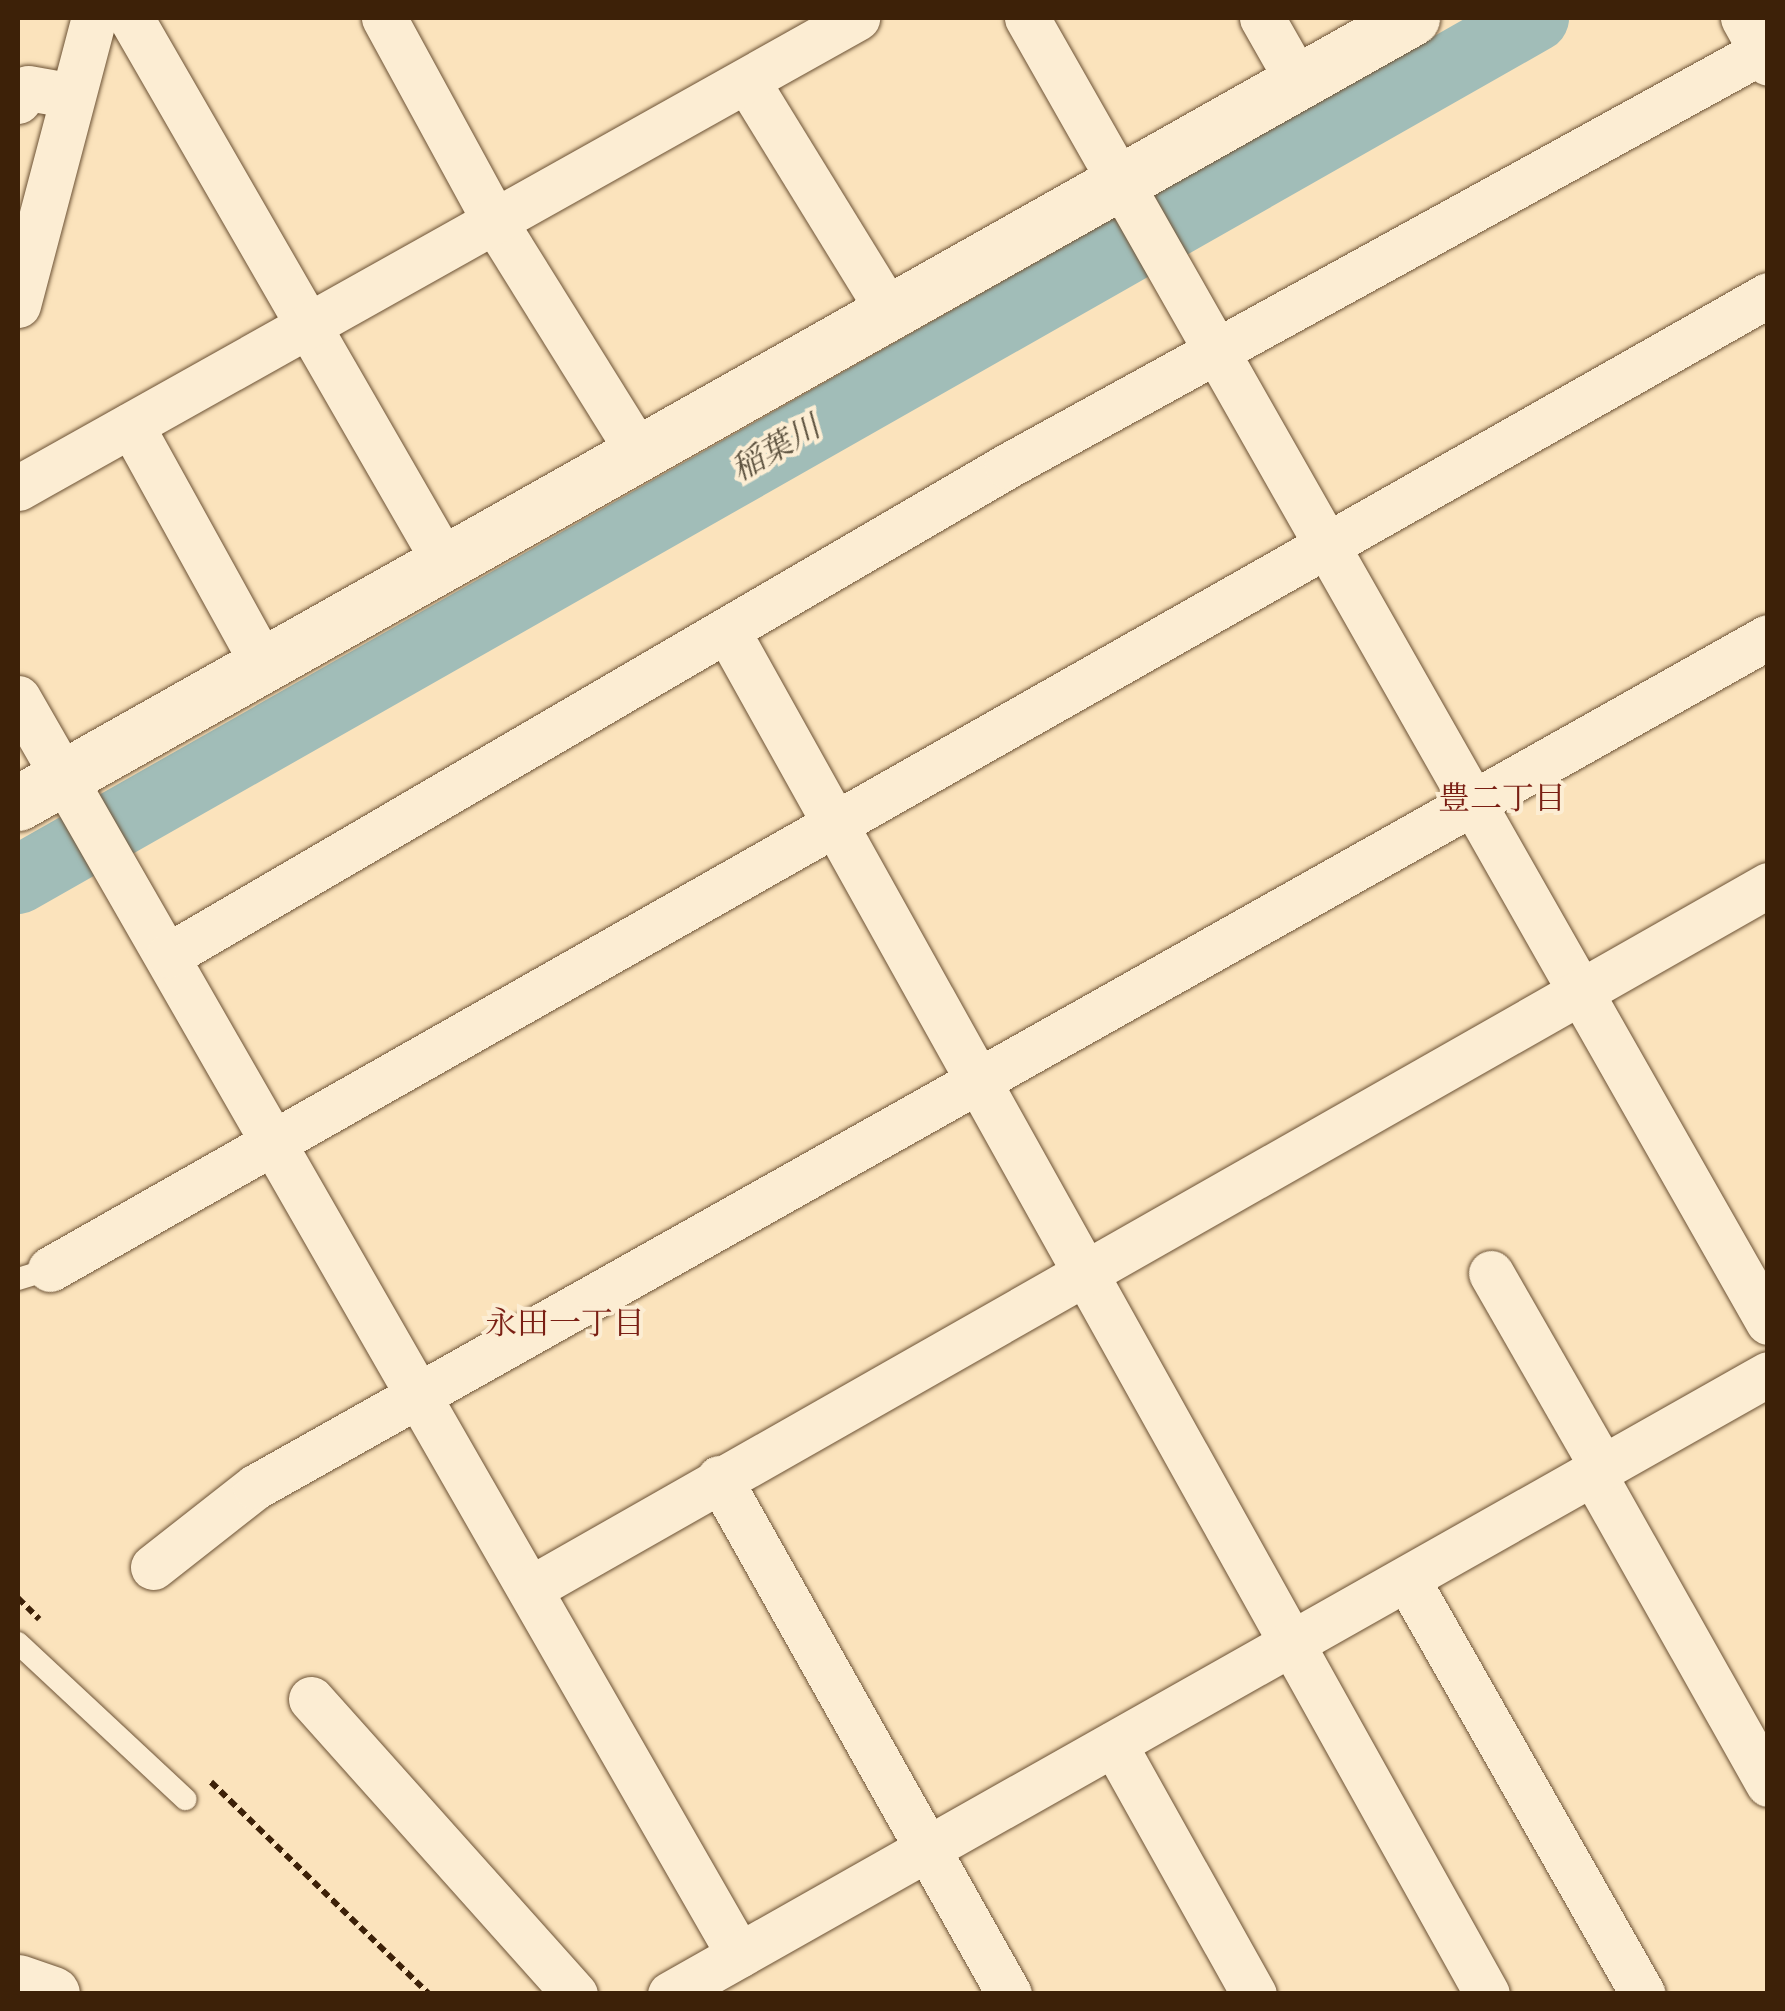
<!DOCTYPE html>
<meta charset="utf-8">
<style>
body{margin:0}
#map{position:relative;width:1785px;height:2011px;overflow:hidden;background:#fbe3bc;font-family:"IM FELL Great Primer","Noto Serif JP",serif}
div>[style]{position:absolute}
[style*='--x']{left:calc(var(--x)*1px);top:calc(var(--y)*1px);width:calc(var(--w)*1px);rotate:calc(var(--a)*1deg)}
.river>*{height:68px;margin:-34px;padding:0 34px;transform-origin:34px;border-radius:34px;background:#a1bdb8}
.path>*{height:6px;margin-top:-3px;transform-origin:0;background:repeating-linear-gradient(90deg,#3d2108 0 8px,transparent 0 13px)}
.roads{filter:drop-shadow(0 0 2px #6c5235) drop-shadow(0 0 2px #6c5235)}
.service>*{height:22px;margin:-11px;padding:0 11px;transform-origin:11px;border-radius:11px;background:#fcedd3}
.minor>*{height:45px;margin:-22.5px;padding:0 22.5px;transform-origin:22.5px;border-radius:22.5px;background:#fcedd3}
.tertiary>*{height:55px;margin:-27.5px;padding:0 27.5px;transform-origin:27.5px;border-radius:27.5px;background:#fcedd3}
span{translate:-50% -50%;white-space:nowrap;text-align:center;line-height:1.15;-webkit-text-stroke:8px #fcedd3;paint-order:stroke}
.water-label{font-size:32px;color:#5b503d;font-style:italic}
.neighbourhood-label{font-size:32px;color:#7a1f14}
.frame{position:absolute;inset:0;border:20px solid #3d2108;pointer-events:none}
</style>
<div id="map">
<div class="river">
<i style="--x:18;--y:880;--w:1745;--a:-29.61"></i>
</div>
<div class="path">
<i style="--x:18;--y:1598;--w:30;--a:45"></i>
<i style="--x:211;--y:1782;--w:304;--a:44.2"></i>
</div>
<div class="roads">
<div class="service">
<i style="--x:18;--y:1279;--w:34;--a:-17"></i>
<i style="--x:18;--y:1643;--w:229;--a:43"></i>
</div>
<div class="minor">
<i style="--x:131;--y:18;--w:629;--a:60.05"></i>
<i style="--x:384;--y:18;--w:232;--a:61.4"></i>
<i style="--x:495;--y:222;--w:271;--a:58.1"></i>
<i style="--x:1027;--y:18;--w:1500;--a:60.39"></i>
<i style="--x:1262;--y:18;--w:75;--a:60.4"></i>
<i style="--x:1743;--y:18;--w:51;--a:60.9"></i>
<i style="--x:747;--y:81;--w:269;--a:58.4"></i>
<i style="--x:18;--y:101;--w:16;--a:-52"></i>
<i style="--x:28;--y:88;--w:40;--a:10"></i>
<i style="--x:18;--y:305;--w:297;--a:-75.2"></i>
<i style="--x:131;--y:425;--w:273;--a:61.1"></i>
<i style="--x:18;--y:488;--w:962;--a:-29.26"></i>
<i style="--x:728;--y:632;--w:1559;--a:60.87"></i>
<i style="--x:18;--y:698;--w:1449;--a:60.16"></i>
<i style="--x:169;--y:955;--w:970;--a:-30.26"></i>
<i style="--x:1007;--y:466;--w:868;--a:-28.78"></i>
<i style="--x:50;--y:1269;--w:1975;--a:-29.55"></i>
<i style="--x:1491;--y:1273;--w:224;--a:60.2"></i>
<i style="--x:1593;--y:1473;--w:357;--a:60.6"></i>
<i style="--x:719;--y:1478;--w:592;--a:60.66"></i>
<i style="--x:153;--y:1567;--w:130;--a:-38.1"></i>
<i style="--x:255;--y:1487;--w:1735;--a:-29.33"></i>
<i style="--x:1407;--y:1579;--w:477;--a:60.4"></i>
<i style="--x:533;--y:1587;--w:1421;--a:-29.61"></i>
<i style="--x:311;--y:1699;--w:396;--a:48.2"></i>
<i style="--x:1114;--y:1744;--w:287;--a:60.8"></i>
<i style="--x:670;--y:1994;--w:1261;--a:-29.45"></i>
</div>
<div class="tertiary">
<i style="--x:18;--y:803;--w:1600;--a:-29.39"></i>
<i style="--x:18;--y:1982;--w:36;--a:19"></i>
</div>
</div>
<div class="water-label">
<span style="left:776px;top:449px;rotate:-30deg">稲葉川</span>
</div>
<div class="neighbourhood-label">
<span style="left:1502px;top:799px">豊二丁目</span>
<span style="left:565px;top:1324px">永田一丁目</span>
</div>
<div class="frame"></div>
</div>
